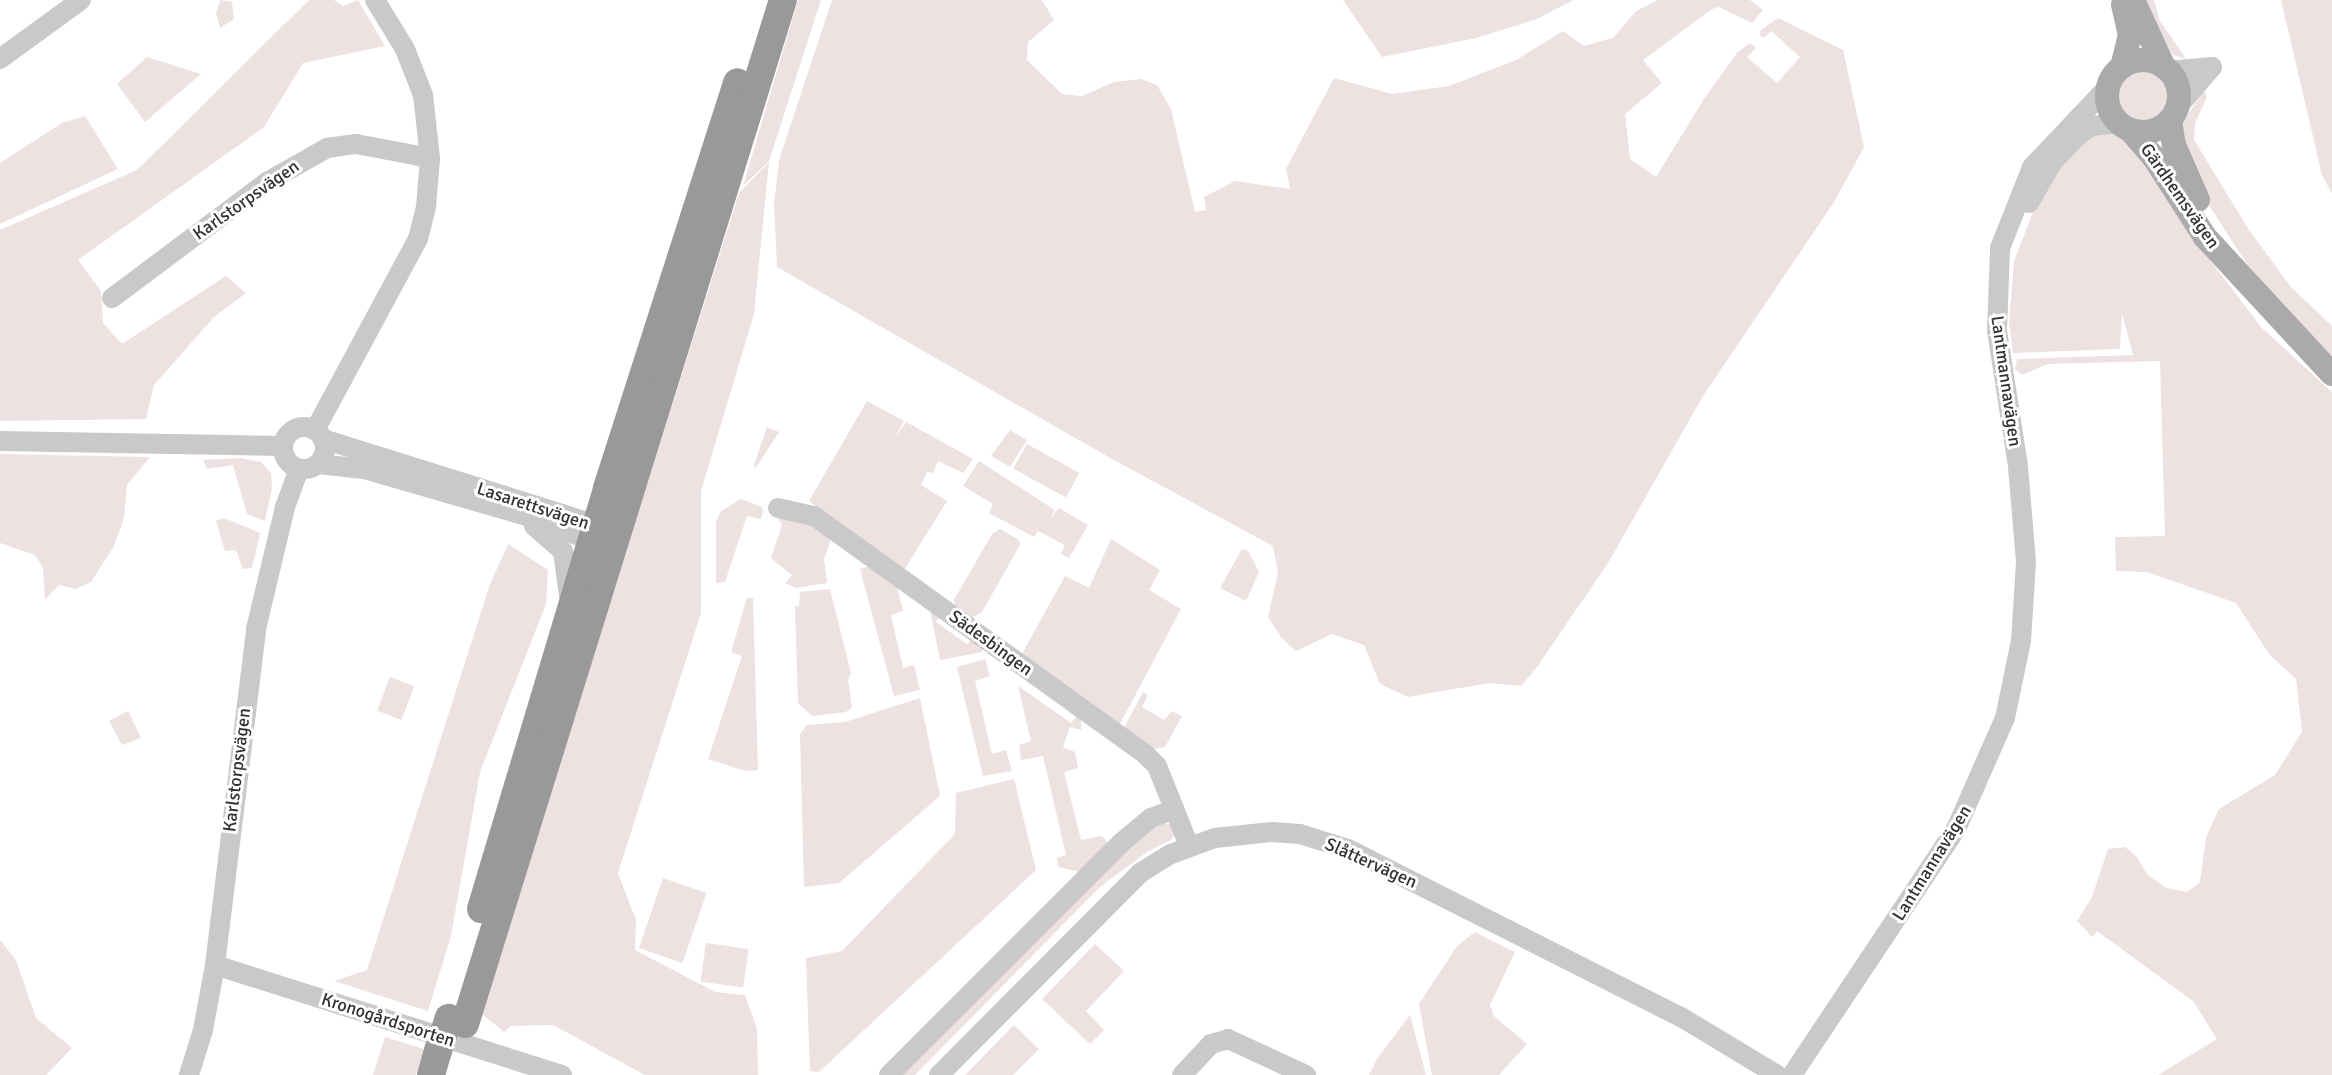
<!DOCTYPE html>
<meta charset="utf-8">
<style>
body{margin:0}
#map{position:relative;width:2332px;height:1075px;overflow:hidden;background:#fff;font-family:Signika,sans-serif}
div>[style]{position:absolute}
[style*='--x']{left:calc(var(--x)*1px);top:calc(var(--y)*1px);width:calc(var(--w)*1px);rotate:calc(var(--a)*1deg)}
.green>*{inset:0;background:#eee1e2;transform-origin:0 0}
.round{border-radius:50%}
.minor>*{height:20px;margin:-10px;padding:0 10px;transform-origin:10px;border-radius:10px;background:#c9c9c9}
.minor>.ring{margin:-10px;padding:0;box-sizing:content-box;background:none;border:20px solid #c9c9c9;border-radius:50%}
.major>*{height:24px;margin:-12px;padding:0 12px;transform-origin:12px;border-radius:12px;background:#aaa}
.major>.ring{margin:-12px;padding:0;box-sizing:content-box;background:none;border:24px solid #aaa;border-radius:50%}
.highway>*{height:28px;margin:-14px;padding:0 14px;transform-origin:14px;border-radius:14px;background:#999}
.highway-bridge>*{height:28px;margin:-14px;padding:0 14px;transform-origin:14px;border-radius:14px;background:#999}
span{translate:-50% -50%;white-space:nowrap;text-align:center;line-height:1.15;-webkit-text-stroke:6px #fff;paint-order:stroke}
.street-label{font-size:18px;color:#323232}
</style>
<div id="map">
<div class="green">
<i style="clip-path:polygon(220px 0,232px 2px,234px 19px,220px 28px,216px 13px)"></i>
<i style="clip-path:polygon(309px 0,334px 0,343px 6px,358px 0,385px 46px,303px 63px,264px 127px,78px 260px,101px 291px,103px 323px,122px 344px,226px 276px,246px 293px,214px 317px,154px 385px,146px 419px,0 421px,0 230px,137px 170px)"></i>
<i style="clip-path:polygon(798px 0,821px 0,769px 161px,743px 186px)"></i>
<i style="clip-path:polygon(832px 0,1042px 0,1054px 20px,1028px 42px,1027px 60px,1062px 94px,1082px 96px,1114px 82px,1141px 79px,1157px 85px,1171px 109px,1195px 212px,1206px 210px,1204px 197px,1235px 181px,1290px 189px,1286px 169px,1334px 78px,1392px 94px,1449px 86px,1516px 60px,1563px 31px,1584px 46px,1613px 38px,1636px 11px,1658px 0,1750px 0,1763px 10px,1752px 23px,1719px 7px,1712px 9px,1643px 60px,1662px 83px,1625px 114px,1630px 159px,1656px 177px,1704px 99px,1737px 53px,1750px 43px,1756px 48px,1747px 57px,1777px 83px,1800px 57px,1771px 31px,1764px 38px,1760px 36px,1761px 30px,1778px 18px,1843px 50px,1864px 147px,1834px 202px,1703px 396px,1608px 563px,1537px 667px,1521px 686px,1489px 683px,1408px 697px,1380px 684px,1364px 645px,1332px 634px,1296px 651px,1281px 637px,1268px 617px,1278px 573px,1273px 546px,1112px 459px,777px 267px,774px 205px,779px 160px)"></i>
<i style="clip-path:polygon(1343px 0,1573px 0,1537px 19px,1476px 38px,1382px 57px)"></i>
<i style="clip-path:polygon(2140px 0,2154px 0,2159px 19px,2186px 59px,2173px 55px)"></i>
<i style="clip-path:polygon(2281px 0,2332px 0,2332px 194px,2322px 175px)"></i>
<i style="clip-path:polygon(147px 57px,201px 74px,145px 122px,117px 84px)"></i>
<i class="round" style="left:2115px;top:67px;width:58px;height:58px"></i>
<i style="clip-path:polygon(2204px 91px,2207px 97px,2195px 123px,2194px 140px,2249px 230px,2291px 287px,2332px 326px,2332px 362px,2262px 287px,2208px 204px,2179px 127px)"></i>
<i style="clip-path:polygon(85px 116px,118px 169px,0 224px,0 163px,62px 123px)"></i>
<i style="clip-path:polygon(2114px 130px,2129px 138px,2192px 237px,2262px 328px,2332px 392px,2332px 1075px,2158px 1075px,2217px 1039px,2193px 1001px,2097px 931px,2092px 937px,2077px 921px,2092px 897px,2108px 849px,2125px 847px,2137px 857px,2147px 874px,2166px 888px,2187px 892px,2200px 882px,2206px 837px,2219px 809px,2275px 775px,2302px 732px,2296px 679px,2269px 654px,2236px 603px,2147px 572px,2116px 571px,2115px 537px,2165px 536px,2160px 361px,2048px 364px,2022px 375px,2015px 369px,2017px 359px,2133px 355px,2122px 313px,2120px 349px,2013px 353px,2009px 322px,2014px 261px,2042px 189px,2085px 136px)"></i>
<i style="clip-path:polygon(769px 162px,754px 314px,701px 491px,701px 613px,618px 873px,636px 920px,635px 950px,715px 992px,745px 995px,757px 1029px,758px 1075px,645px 1075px,553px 1025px,511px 1026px,504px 1032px,481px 1013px,739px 193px)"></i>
<i style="clip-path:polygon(867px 401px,904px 421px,894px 439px,906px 422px,973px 459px,963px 473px,938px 461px,933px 473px,927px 472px,921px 485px,947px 501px,904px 570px,809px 501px)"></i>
<i style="clip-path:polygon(767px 427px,779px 432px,755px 469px,754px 465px)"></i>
<i style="clip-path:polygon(1010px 430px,1027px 440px,1010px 467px,991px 456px)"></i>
<i style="left:1027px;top:444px;width:60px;height:28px;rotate:29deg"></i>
<i style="clip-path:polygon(0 454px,150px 457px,127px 485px,124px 518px,114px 546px,91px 582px,76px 589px,59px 585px,45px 600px,43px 568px,35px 555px,0 543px)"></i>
<i style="clip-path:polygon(240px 458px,261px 462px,271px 473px,272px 488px,265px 521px,247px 514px,233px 465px,207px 469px,203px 460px)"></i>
<i style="clip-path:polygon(979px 461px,1055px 510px,1050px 520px,1059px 508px,1088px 525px,1069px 558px,1061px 554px,1065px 545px,1038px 531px,1034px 537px,989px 513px,993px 504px,963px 486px)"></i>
<i style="clip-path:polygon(741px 499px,762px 507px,763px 512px,761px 519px,747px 516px,725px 582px,716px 583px,716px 521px,721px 511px)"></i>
<i style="clip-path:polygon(786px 517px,812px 525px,831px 539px,824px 559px,827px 583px,796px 588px,785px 583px,792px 575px,771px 558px,782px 525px,778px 519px)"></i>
<i style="clip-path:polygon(224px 518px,260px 533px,252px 568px,243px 569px,236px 550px,225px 551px,216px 521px)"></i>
<i style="clip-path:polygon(1000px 529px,1019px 540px,1020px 545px,982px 612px,972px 618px,956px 609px,954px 600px,992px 534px)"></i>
<i style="clip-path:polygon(1111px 539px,1160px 570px,1149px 590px,1181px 609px,1120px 724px,1022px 654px,1065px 576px,1089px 588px)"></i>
<i style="clip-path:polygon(508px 544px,548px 570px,546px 604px,480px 772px,451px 936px,428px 1011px,334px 981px,367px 970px,490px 584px)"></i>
<i style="clip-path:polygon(1242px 549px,1248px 551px,1259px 572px,1246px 601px,1220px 588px)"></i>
<i style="clip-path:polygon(870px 566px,897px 585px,903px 611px,891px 615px,903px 668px,914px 665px,920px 690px,894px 696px,860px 569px)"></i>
<i style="clip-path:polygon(830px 589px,851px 673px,848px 680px,852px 707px,846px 712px,812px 716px,798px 703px,795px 606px,799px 607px,800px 592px)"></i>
<i style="clip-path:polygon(747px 598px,753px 598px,758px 770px,745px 771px,708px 759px,742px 656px,731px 652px)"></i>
<i style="clip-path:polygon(930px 609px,940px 616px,936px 622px,967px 644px,972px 639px,984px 647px,982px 652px,940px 660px)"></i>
<i style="clip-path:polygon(985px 659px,990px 676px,975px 681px,992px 754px,1006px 750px,1012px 771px,983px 776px,957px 667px)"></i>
<i style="left:390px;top:677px;width:26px;height:36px;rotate:21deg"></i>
<i style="clip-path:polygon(1018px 686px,1071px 723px,1077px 716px,1081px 719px,1081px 730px,1070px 727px,1063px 747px,1075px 752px,1078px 768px,1064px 772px,1081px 840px,1101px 836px,1110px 844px,1080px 872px,1058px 867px,1057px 858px,1066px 855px,1043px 756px,1021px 760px,1019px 745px,1031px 741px)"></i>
<i style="clip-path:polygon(1143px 692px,1148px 695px,1142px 707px,1164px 720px,1172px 711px,1182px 716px,1165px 747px,1154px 749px,1124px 728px)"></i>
<i style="clip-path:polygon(920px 698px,940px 796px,839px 883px,804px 887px,800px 734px,807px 725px,845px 722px)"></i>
<i style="clip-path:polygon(128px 711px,141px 738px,122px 745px,109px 721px)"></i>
<i style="clip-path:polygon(1014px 779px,1036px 870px,819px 1072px,810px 1071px,806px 958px,842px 951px,955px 834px,956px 793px)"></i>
<i style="clip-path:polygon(1157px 821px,1171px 825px,1175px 833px,1171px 840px,1147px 852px,1100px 887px,915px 1075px,892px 1075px)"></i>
<i style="left:663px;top:878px;width:46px;height:74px;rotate:19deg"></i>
<i style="clip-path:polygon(1475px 932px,1515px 952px,1490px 1005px,1494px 1016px,1527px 1044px,1499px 1075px,1432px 1075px,1419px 1004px,1457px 946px)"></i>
<i style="clip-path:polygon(0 940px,16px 960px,36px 1018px,72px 1048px,46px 1075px,0 1075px)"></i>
<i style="left:706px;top:943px;width:43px;height:39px;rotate:8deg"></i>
<i style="clip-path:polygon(1095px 944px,1124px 971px,1086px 1011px,1104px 1030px,1090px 1044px,1042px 999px)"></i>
<i style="clip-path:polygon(1410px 1015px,1426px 1075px,1369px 1075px,1377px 1059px)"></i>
<i style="clip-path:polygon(1014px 1025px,1039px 1049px,1013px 1075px,965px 1075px)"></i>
<i style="clip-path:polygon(385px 1037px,424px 1049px,416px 1075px,373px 1075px)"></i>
</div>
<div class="minor">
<i style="--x:0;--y:59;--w:100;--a:-36.1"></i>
<i style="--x:2168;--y:71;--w:44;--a:-5.2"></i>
<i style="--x:2177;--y:108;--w:54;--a:-49.5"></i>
<i style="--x:2029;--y:203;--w:46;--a:-60.1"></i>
<i style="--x:2052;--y:163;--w:37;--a:-47"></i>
<i style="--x:2077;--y:136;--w:18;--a:-34"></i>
<i style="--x:2092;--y:126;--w:27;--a:-6"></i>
<i style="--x:112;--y:298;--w:194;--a:-36.8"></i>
<i style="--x:267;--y:182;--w:69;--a:-29.5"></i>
<i style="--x:327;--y:148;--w:29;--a:-8"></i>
<i style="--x:356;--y:144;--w:75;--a:10.7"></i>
<i class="ring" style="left:283px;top:427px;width:22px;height:22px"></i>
<i style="--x:315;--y:430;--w:217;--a:-61.7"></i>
<i style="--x:418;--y:239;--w:33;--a:-76"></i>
<i style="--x:426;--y:207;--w:49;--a:-85.3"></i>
<i style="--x:430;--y:158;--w:63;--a:-96.3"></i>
<i style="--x:423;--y:95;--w:49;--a:-111.4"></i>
<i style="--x:405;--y:49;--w:57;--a:-121.5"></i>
<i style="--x:323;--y:439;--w:250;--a:17.4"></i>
<i style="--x:562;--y:514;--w:36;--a:18"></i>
<i style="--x:596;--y:525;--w:11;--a:41"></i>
<i style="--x:0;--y:441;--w:282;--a:1"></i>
<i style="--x:318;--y:464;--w:46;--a:6.2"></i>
<i style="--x:364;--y:469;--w:184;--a:16.1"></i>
<i style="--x:541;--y:520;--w:54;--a:22.8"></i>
<i style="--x:591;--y:541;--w:12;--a:5"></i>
<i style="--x:778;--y:508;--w:37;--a:13"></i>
<i style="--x:814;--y:516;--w:408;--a:35.7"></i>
<i style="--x:1145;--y:754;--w:17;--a:45"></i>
<i style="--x:1157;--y:766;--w:86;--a:68.2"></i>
<i style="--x:534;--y:526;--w:38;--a:41"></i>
<i style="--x:563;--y:551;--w:45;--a:82.4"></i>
<i style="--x:215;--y:965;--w:364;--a:17.6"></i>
<i style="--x:189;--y:1075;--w:47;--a:-72.7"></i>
<i style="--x:203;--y:1030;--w:66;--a:-79.5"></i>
<i style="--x:215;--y:965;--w:338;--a:-83"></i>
<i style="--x:256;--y:629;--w:125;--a:-76.6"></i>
<i style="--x:285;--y:507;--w:40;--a:-69.8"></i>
<i style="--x:889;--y:1075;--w:328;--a:-45"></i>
<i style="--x:1121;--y:843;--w:39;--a:-40"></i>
<i style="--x:1151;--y:818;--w:25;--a:-21"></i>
<i style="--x:939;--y:1075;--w:285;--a:-45.1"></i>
<i style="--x:1140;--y:873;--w:36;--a:-32"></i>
<i style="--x:1171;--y:854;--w:47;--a:-20"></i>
<i style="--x:1215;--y:838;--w:57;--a:-6"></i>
<i style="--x:1272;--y:832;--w:28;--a:4"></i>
<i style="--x:1300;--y:834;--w:50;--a:17.4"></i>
<i style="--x:1348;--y:849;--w:373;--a:26.8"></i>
<i style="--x:1681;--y:1017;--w:112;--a:31.1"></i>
<i style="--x:1182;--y:1075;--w:42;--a:-46.9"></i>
<i style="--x:1211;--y:1044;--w:18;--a:-16"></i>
<i style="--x:1228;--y:1039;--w:86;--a:24.8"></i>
<i style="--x:1792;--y:1075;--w:296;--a:-56.3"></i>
<i style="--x:1956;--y:829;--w:121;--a:-66.2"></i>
<i style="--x:2005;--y:718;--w:79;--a:-78.3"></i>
<i style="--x:2021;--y:641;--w:79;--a:-86.4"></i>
<i style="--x:2026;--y:562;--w:96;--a:-94.8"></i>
<i style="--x:2018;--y:466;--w:137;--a:-98.8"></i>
<i style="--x:1997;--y:331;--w:83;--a:-87.9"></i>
<i style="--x:2000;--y:248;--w:87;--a:-68.4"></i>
<i style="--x:2032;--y:167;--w:110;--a:-46.5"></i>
</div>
<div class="major">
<i style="--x:2133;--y:0;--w:74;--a:65.2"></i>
<i class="ring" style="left:2107px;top:60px;width:48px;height:48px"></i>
<i style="--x:2122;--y:67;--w:33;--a:-76"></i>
<i style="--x:2130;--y:35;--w:31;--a:-103"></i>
<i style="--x:2170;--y:121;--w:24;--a:81"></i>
<i style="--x:2174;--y:145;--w:60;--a:66.4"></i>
<i style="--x:2130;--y:130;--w:35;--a:49"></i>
<i style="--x:2153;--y:156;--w:96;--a:57.3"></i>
<i style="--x:2205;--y:237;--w:187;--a:47.2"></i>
</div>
<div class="highway">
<i style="--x:481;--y:909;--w:439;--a:-73.3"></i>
<i style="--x:607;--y:488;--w:426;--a:-72.2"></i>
<i style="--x:465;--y:1024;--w:1072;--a:-72.75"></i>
<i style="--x:431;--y:1075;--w:25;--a:-74"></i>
</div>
<div class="highway-bridge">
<i style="--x:438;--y:1051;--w:35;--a:-72"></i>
</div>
<div class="street-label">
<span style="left:2180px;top:196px;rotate:55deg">Gärdhemsvägen</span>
<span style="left:246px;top:200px;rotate:-35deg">Karlstorpsvägen</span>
<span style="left:2006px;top:381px;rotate:82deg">Lantmannavägen</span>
<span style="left:533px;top:506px;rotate:18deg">Lasarettsvägen</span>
<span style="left:991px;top:643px;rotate:36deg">Sädesbingen</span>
<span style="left:237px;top:770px;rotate:-83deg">Karlstorpsvägen</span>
<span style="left:1371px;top:863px;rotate:24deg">Slåttervägen</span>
<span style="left:1932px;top:863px;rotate:-58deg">Lantmannavägen</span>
<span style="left:388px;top:1020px;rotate:18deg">Kronogårdsporten</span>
</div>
</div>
